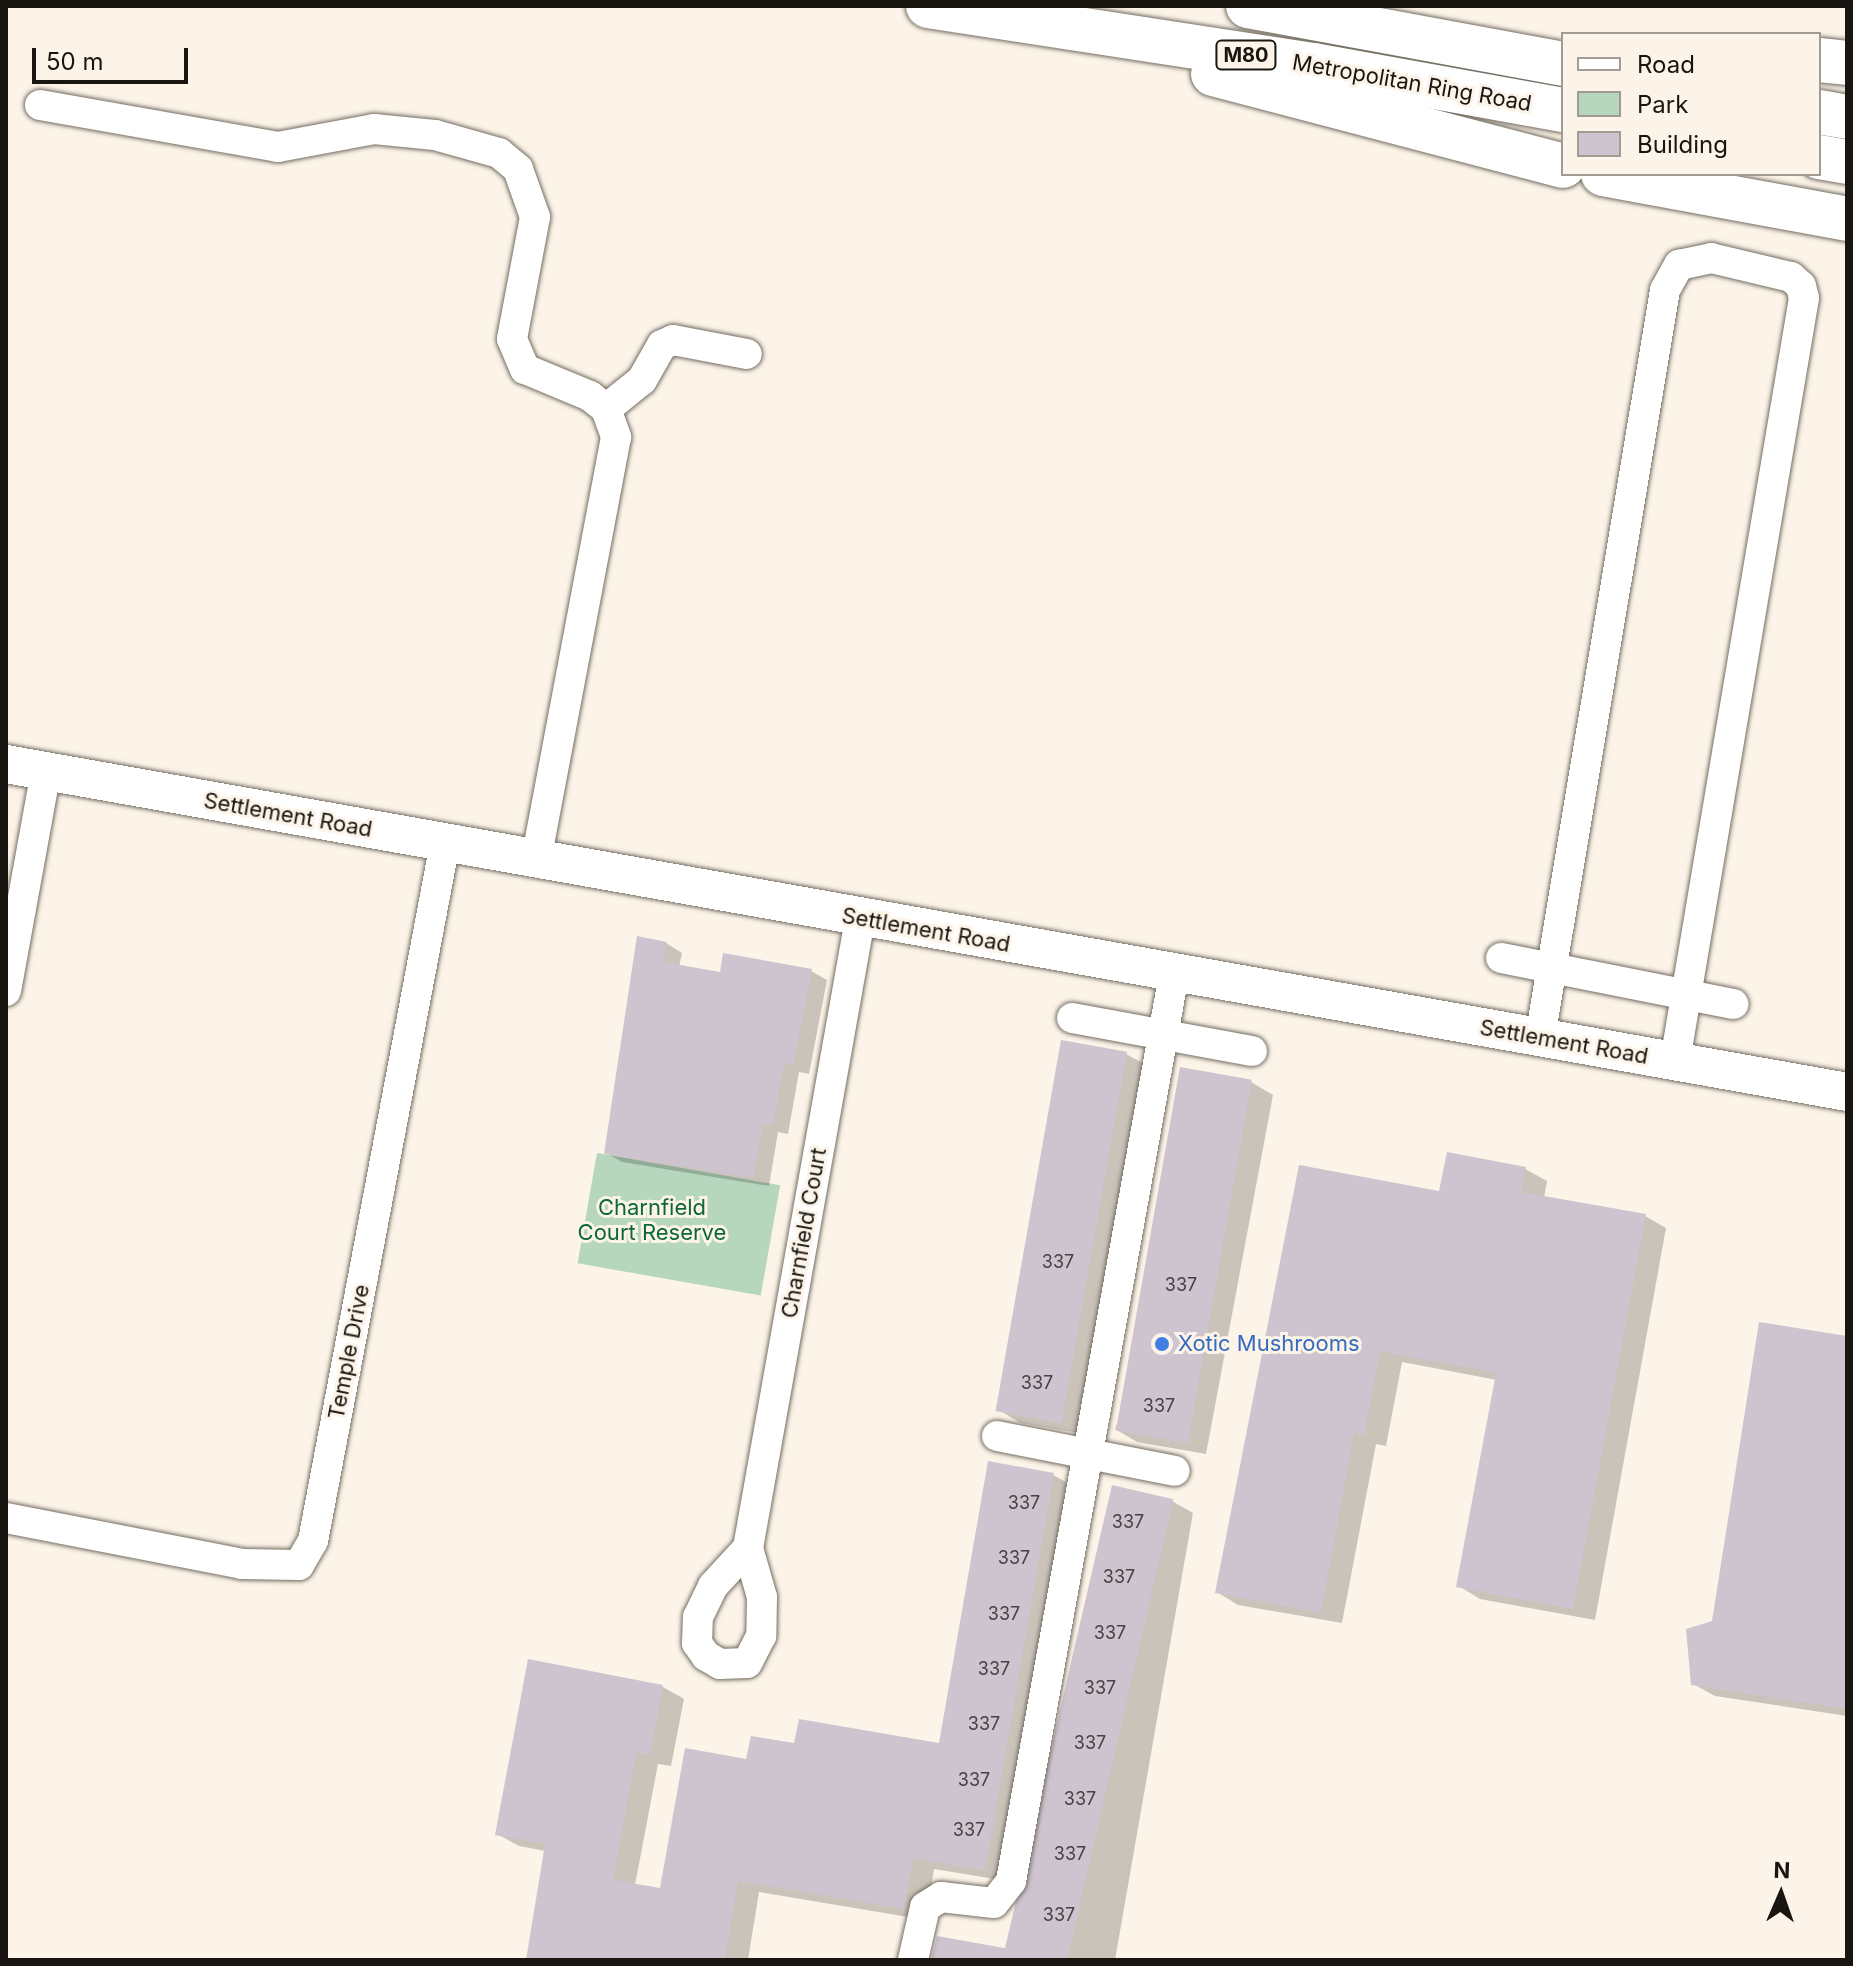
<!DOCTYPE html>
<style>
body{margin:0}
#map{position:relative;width:1853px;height:1966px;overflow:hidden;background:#fcf4e8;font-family:Inter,sans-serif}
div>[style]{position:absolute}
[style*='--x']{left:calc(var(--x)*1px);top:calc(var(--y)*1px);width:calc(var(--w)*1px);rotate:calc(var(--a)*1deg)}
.green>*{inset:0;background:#b6d7bd;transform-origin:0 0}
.shadow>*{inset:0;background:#0003}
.building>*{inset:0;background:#cdc4d0;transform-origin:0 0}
.roads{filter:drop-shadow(0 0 2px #746d62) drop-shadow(0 0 2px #746d62)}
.minor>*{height:30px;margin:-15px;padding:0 15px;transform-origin:15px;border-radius:15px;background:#fff}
.major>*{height:38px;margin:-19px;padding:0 19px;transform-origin:19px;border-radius:19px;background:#fff}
.highway>*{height:44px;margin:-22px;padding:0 22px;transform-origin:22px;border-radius:22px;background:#fff}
.dots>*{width:22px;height:22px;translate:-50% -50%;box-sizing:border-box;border:4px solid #fcf4e8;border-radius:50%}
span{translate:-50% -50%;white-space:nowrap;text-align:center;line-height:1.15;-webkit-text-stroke:6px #fcf4e8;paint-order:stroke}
.number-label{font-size:18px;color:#464242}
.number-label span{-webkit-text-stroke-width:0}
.shield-label span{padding:2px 6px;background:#fcf4e8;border:2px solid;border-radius:6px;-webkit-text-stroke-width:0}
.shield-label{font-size:20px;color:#191612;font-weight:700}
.street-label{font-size:22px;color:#191612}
.park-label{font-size:22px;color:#0d6834}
.shop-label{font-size:22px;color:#366cbe}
.left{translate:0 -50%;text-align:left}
.frame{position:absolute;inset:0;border:8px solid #191612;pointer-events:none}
.legend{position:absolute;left:1561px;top:32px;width:260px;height:144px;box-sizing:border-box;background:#fcf4e8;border:2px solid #a19b92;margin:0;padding:10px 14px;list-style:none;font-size:24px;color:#191612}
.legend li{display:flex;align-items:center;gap:16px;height:40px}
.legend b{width:40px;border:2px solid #a19b92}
.north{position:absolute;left:1741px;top:1854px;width:80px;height:80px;-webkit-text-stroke:6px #fcf4e8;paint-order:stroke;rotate:2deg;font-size:22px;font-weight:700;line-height:32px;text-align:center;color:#191612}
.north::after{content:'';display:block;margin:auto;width:28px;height:36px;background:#191612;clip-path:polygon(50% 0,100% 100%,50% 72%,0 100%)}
.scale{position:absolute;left:32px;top:48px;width:156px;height:36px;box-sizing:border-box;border:4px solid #191612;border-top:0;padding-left:10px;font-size:24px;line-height:28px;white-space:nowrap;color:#191612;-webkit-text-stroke:6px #fcf4e8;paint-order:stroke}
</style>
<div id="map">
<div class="green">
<i style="left:597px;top:1153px;width:186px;height:112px;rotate:10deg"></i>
</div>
<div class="shadow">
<i style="clip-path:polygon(666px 943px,682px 953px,679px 967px,721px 975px,811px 971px,827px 980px,809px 1074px,799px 1072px,788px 1134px,778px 1132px,769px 1186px,622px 1162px,606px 1153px)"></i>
<i style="clip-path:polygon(1126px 1054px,1148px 1066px,1084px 1434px,1020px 1423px,999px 1410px)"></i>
<i style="clip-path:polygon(1251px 1082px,1273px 1095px,1206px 1454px,1137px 1442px,1115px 1429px)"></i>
<i style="clip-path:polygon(1525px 1169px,1547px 1181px,1544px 1198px,1645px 1216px,1666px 1228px,1595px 1620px,1480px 1599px,1459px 1586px,1497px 1380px,1402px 1362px,1386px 1446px,1376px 1444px,1342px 1623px,1238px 1605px,1217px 1592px,1441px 1193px)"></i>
<i style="clip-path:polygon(1847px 1338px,1847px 1716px,1715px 1696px,1693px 1684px)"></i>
<i style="clip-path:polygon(1053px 1475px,1075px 1487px,1007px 1881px,934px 1869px,926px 1920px,759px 1892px,748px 1960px,528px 1960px,546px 1851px,519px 1846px,497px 1834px,663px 1687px,684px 1699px,671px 1766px,658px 1764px,635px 1885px,662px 1890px,748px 1761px,796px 1746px,940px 1745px)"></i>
<i style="clip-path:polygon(1172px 1501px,1193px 1513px,1115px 1960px,933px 1960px,938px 1939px,1028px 1954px)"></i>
</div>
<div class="building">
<i style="clip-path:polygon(637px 936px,667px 942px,663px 962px,720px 972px,723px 953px,812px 969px,793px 1066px,784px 1064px,773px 1126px,763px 1124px,753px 1178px,604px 1154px)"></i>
<i style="left:1061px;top:1040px;width:67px;height:377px;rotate:10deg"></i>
<i style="left:1180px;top:1067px;width:73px;height:369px;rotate:10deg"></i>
<i style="clip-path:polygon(1447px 1152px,1526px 1167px,1521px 1192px,1646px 1214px,1573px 1609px,1456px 1587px,1496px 1373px,1380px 1351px,1364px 1435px,1354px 1433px,1321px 1613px,1215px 1593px,1299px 1165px,1439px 1191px)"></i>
<i style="clip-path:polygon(1759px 1322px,1847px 1336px,1847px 1709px,1691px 1685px,1686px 1629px,1712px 1621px)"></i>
<i style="clip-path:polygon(988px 1461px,1054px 1473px,985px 1871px,913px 1858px,904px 1909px,738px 1881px,725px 1960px,526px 1960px,545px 1844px,495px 1835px,528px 1659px,663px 1685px,650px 1755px,636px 1753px,613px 1880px,660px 1888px,685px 1748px,746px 1759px,751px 1736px,794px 1743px,799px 1719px,939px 1743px)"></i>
<i style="left:1112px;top:1485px;width:63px;height:483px;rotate:13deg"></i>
<i style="clip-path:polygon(937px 1936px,1021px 1951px,1020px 1960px,931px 1960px)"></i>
</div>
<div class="roads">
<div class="minor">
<i style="--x:40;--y:105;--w:242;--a:10"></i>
<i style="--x:278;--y:147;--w:98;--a:-10.6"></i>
<i style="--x:374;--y:129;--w:61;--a:5.6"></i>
<i style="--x:435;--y:135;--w:66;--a:15.7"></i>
<i style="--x:499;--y:153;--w:25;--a:40"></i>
<i style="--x:518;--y:169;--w:51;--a:70.5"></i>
<i style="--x:535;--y:217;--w:124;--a:100.7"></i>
<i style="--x:512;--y:339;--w:33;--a:67"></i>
<i style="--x:525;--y:369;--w:70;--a:22.6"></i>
<i style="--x:590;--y:396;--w:21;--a:39"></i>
<i style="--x:606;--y:409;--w:30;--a:70"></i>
<i style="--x:616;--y:437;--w:430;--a:100.7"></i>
<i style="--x:606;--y:409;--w:46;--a:-38.9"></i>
<i style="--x:642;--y:380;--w:40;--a:-60.3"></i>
<i style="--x:662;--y:345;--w:12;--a:-24"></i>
<i style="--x:673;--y:340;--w:75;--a:10.7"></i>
<i style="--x:1501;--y:958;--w:237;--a:11.2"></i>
<i style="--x:6;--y:991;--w:224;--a:-79.7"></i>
<i style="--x:1072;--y:1018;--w:183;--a:10.4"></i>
<i style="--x:1540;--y:1038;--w:758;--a:-80.51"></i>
<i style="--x:1665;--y:290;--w:29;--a:-61"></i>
<i style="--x:1679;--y:265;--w:33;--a:-12"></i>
<i style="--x:1711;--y:258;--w:82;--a:13.4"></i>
<i style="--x:1791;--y:277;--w:13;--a:42"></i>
<i style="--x:1801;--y:286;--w:12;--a:76"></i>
<i style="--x:1804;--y:298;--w:774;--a:99.6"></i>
<i style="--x:997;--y:1436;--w:181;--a:11.1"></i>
<i style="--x:6;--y:1518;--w:240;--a:11"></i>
<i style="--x:242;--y:1564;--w:57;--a:1"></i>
<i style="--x:299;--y:1565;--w:28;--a:-60"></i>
<i style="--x:313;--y:1541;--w:710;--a:-79.29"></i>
<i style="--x:748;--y:1548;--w:639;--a:-79.9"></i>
<i style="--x:748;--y:1548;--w:51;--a:74.1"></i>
<i style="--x:762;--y:1597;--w:39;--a:91"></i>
<i style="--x:761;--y:1636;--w:30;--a:117"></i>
<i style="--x:747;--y:1663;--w:27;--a:178"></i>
<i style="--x:720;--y:1664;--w:16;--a:-150"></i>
<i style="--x:706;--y:1656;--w:16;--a:-125"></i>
<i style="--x:697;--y:1643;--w:26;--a:-88"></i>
<i style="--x:698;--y:1617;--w:34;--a:-64"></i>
<i style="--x:713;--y:1586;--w:52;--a:-47.4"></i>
<i style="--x:913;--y:1960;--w:54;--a:-77.2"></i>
<i style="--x:925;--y:1907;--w:19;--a:-32"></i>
<i style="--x:941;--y:1897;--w:53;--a:6.5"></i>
<i style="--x:994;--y:1903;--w:28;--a:-52"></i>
<i style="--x:1011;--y:1881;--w:922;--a:-79.81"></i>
</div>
<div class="major">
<i style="--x:6;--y:764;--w:1870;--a:10.1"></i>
</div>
<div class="highway">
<i style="--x:928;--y:6;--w:389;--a:8.7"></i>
<i style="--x:1313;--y:65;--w:254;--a:10.2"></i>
<i style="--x:1248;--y:6;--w:320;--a:10.4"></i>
<i style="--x:1819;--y:60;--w:28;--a:6"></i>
<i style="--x:1213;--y:74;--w:362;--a:14.7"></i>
<i style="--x:1819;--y:112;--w:28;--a:10"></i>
<i style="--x:1819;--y:157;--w:28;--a:10"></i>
<i style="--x:1603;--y:174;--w:248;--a:10.4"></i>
</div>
</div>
<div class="dots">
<i style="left:1162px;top:1344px;background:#3f7fe0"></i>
</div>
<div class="number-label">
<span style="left:1058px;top:1262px">337</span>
<span style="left:1181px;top:1285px">337</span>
<span style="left:1037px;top:1383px">337</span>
<span style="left:1159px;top:1406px">337</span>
<span style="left:1024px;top:1503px">337</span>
<span style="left:1128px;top:1522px">337</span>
<span style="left:1014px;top:1558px">337</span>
<span style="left:1119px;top:1577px">337</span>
<span style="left:1004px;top:1614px">337</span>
<span style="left:1110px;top:1633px">337</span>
<span style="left:994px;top:1669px">337</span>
<span style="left:1100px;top:1688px">337</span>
<span style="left:984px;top:1724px">337</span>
<span style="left:1090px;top:1743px">337</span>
<span style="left:974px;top:1780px">337</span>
<span style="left:1080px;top:1799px">337</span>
<span style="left:969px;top:1830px">337</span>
<span style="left:1070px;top:1854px">337</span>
<span style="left:1059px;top:1915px">337</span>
</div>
<div class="shield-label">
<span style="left:1246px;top:55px">M80</span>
</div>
<div class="street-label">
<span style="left:1412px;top:83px;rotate:10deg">Metropolitan Ring Road</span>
<span style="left:288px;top:815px;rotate:10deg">Settlement Road</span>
<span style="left:926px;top:930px;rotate:10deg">Settlement Road</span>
<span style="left:1564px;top:1042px;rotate:10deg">Settlement Road</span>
<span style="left:804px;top:1233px;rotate:-80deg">Charnfield Court</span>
<span style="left:349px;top:1352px;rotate:-79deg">Temple Drive</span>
</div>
<div class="park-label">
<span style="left:652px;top:1220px">Charnfield<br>Court Reserve</span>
</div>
<div class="shop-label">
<span class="left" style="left:1178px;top:1344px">Xotic Mushrooms</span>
</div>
<div class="frame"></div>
<ul class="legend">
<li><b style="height:10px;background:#fff"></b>Road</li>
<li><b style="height:22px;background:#b6d7bd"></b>Park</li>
<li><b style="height:22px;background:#cdc4d0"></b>Building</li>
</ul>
<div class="north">N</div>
<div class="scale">50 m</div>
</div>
